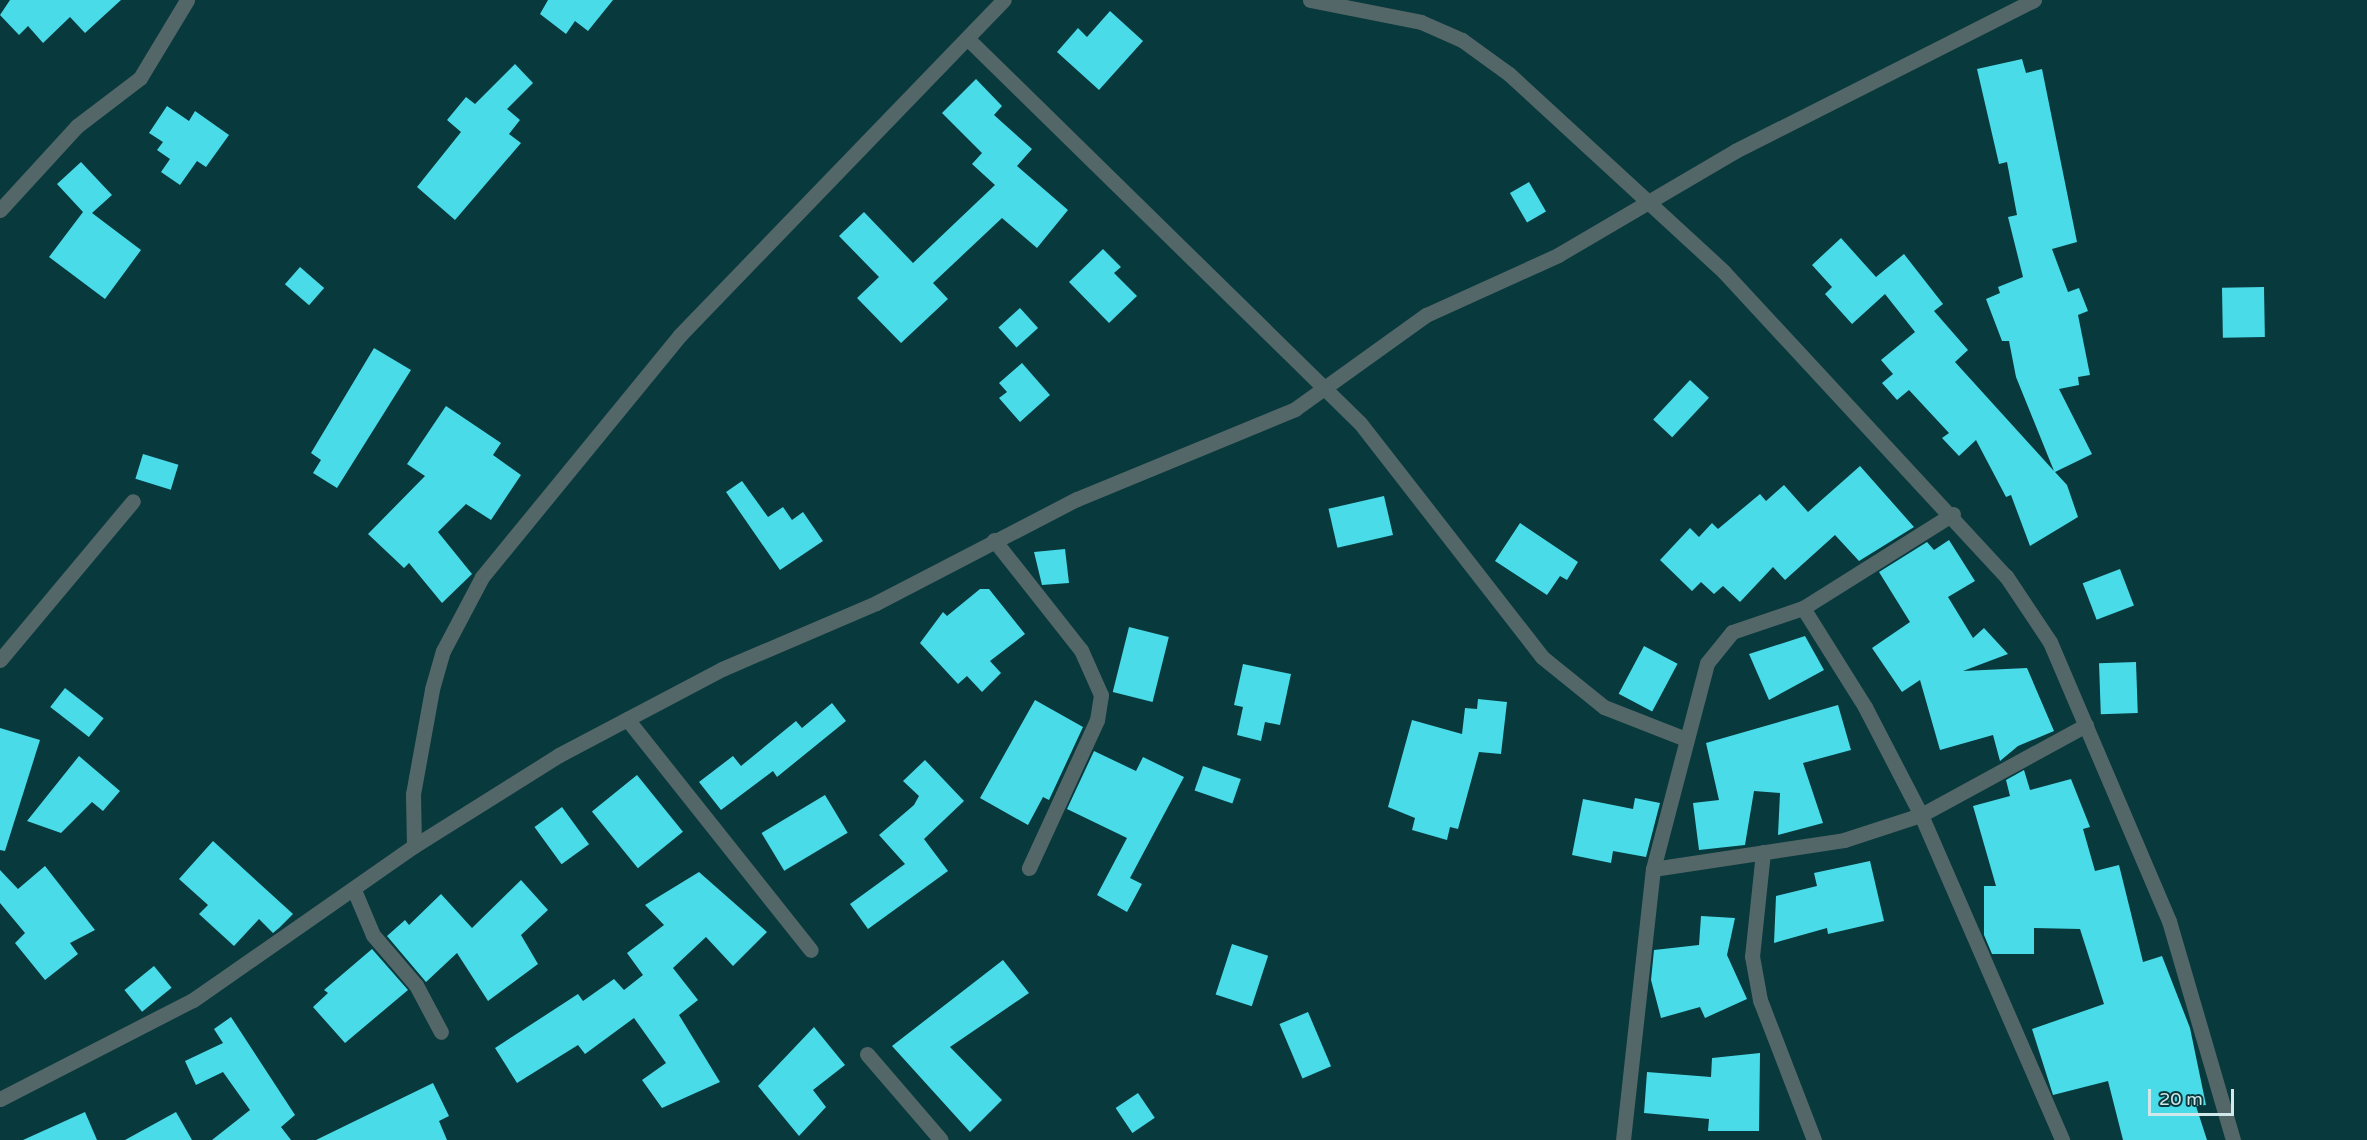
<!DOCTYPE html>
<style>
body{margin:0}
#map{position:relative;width:2367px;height:1140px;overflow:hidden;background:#08393d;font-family:"Varela Round",sans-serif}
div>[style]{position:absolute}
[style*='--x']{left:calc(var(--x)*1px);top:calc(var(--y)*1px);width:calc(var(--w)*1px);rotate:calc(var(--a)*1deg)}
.building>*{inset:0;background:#49dbe8;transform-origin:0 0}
.minor>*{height:15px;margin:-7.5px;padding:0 7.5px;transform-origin:7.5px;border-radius:7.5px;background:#546768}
span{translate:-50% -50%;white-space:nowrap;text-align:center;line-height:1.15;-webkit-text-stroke:6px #08393d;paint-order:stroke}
.scale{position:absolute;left:2148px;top:1089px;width:86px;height:27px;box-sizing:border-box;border:3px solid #d1e8ea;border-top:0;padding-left:8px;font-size:18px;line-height:21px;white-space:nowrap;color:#d1e8ea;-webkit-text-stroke:4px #08393d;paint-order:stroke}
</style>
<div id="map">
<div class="building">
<i style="clip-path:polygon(10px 0,121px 0,85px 33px,70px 17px,43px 43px,28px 26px,19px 35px,0 15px)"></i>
<i style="clip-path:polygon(548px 0,613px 0,588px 31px,575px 21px,566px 34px,540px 14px)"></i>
<i style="clip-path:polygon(1110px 11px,1143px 41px,1099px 90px,1057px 52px,1078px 28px,1087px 37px)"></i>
<i style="clip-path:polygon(2022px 59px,2026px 73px,2042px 69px,2077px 242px,2052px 249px,2068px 292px,2079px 288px,2088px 311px,2078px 315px,2090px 375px,2078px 377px,2079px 385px,2059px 389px,2092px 454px,2055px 472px,2067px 485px,2078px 517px,2030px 546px,2011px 495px,2006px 497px,1976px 440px,1959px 456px,1942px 438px,1949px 433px,1909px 390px,1897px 400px,1882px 383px,1893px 374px,1881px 360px,1915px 332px,1885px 294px,1852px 324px,1825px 294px,1832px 287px,1812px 265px,1841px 238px,1876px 277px,1904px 254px,1943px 304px,1934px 311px,1968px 350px,1955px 362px,2054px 471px,2016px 377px,2009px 341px,2002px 341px,1986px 299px,2000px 293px,1998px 287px,2023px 277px,2008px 217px,2017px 215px,2007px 162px,1999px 164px,1977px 69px)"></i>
<i style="clip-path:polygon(515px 64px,533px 83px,507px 109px,520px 120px,509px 134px,521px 143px,455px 220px,417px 187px,461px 132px,447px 120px,466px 97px,475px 104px)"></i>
<i style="clip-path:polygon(976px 79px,1002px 106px,994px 115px,1032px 149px,1017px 166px,1068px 210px,1037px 248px,1002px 218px,933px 283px,948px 299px,901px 343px,857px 298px,879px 277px,839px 236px,864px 212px,913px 263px,995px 185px,972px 164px,982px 153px,942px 113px)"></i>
<i style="clip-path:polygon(167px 106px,189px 121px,195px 111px,229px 135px,206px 167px,197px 161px,180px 185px,161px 172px,170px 159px,157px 150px,163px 142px,149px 133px)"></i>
<i style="clip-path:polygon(81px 162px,112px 195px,92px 213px,141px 250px,105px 299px,49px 257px,83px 212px,57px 184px)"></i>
<i style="left:1529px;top:182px;width:34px;height:22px;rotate:60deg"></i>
<i style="clip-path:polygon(1103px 249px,1121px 267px,1114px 273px,1137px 296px,1109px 323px,1069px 282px)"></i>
<i style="left:300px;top:267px;width:32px;height:23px;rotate:41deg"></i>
<i style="left:2264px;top:287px;width:50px;height:42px;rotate:89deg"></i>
<i style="left:1020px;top:308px;width:27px;height:29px;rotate:48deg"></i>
<i style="clip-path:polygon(374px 348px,411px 370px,337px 488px,313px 473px,321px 460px,311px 453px)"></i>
<i style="clip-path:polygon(1022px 363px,1050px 395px,1020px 422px,999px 398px,1007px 392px,999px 383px)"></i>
<i style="left:1690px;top:380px;width:26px;height:54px;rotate:43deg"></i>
<i style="clip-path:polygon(446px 406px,501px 443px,493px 455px,521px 475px,491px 520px,466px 504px,438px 532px,472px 574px,442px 603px,409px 563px,404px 568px,368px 534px,425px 476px,407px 464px)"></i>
<i style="left:143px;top:454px;width:37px;height:26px;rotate:17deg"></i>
<i style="clip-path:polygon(1860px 466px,1914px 527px,1859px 561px,1835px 535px,1785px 580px,1773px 567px,1740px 602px,1723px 586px,1714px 594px,1701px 582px,1692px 591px,1660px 560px,1690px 528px,1699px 537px,1712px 523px,1718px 529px,1760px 494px,1766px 501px,1784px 485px,1808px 512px)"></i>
<i style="clip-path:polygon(742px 481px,768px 517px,783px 507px,792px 520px,803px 512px,823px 541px,780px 570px,726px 492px)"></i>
<i style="left:1384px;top:496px;width:40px;height:57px;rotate:77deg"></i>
<i style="clip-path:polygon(1520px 523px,1578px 562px,1567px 580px,1560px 576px,1547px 595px,1495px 561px)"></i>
<i style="clip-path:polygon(1949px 540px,1975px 581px,1948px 597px,1973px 638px,1984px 628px,2008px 654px,1963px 671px,2027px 668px,2054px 731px,2018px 746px,2000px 761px,1993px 735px,1940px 750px,1920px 680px,1902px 692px,1872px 648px,1910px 622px,1879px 572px,1927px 542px,1934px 550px)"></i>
<i style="clip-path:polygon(1065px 549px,1069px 583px,1042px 585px,1034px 552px)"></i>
<i style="left:2120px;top:569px;width:39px;height:40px;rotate:69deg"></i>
<i style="clip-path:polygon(980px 589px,989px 589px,1025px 634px,990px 661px,1001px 673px,982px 692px,967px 676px,958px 684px,920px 643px,943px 612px,947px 616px)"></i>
<i style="left:1129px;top:627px;width:41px;height:67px;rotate:14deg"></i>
<i style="clip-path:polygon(1805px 636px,1824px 670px,1769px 700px,1749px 654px)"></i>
<i style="left:1644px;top:646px;width:38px;height:54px;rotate:28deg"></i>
<i style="left:2136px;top:662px;width:51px;height:37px;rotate:88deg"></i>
<i style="clip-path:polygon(1243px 664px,1291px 674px,1280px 725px,1265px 722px,1261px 741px,1237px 735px,1243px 707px,1234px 705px)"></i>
<i style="left:65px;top:688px;width:49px;height:24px;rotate:38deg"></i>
<i style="clip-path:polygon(1478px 699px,1507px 702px,1501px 754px,1479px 752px,1458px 829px,1450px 827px,1447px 840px,1412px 830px,1415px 818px,1388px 807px,1412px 720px,1462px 734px,1465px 708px,1477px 709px)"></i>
<i style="clip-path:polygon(1035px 700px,1083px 727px,1049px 800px,1043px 797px,1028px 825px,980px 798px)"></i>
<i style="clip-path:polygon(832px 703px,846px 721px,777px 777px,773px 771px,721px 810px,699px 782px,733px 756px,741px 766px,796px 721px,802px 728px)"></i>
<i style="clip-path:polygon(1838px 705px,1851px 750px,1803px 763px,1823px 823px,1778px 835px,1780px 793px,1754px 791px,1745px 845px,1699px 850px,1693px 803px,1719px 800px,1706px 743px)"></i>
<i style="clip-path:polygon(0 728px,40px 740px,5px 851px,0 850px)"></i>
<i style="clip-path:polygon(1094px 751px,1136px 771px,1143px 757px,1184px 777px,1130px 878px,1142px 884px,1127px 912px,1097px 895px,1127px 838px,1067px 809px)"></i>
<i style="clip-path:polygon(79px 756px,120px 791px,103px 811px,92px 802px,61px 833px,27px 821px)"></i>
<i style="clip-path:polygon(925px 760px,964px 801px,924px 839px,948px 871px,868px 929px,850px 904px,905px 864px,879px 835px,914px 805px,919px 796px,903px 781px)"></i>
<i style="left:1203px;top:766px;width:40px;height:26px;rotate:19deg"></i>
<i style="clip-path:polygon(2024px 770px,2030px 790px,2071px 779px,2090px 827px,2083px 829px,2095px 871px,2119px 865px,2143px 962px,2162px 956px,2190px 1028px,2206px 1105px,2196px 1106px,2207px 1140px,2123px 1140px,2108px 1081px,2053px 1095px,2032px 1029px,2104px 1004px,2080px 929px,2034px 928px,2034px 954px,1992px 954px,1984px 935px,1984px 886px,1996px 886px,1973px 806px,2010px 796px,2006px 780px)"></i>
<i style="left:637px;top:775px;width:73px;height:58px;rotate:51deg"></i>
<i style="left:825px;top:795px;width:44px;height:74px;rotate:59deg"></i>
<i style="clip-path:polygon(1635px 798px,1660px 803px,1646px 857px,1613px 851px,1611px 863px,1572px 855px,1583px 799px,1633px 809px)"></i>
<i style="left:562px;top:807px;width:46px;height:34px;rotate:54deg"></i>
<i style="clip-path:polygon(213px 841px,293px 914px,279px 928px,273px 933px,259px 919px,234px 946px,199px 914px,208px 905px,179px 879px)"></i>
<i style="clip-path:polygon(1870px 861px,1884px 921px,1828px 934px,1827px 928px,1774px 943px,1776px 896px,1817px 886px,1814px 873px)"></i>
<i style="clip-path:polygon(45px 866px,95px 930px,70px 943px,78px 954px,45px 980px,15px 943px,25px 933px,0 903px,0 870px,18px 889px)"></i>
<i style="clip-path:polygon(699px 872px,767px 932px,733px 966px,706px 937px,673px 968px,698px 1000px,679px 1015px,720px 1082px,662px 1108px,642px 1080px,666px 1063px,634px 1018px,585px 1054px,578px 1045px,517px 1083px,495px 1048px,578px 994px,583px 1001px,614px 979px,624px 990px,643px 975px,627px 953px,664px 925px,645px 905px)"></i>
<i style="clip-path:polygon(521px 880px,548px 910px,521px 935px,538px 964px,488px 1001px,457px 953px,426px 982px,387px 936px,405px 920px,409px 925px,441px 894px,472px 928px)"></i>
<i style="clip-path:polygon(1701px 916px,1735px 918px,1727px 955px,1747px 999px,1705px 1018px,1700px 1007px,1661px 1018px,1651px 980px,1654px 950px,1699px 945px)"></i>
<i style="left:1232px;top:944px;width:38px;height:53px;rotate:18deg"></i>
<i style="clip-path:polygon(372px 949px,408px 990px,345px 1043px,313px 1007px,328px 993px,324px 990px)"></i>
<i style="clip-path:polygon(1003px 960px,1029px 993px,950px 1047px,1002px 1100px,970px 1132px,892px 1046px)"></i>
<i style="left:154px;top:966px;width:28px;height:38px;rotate:51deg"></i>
<i style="left:1308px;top:1012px;width:59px;height:31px;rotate:67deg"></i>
<i style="clip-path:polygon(231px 1017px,295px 1115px,281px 1127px,291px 1140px,212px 1140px,250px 1110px,223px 1072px,196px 1085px,185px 1061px,223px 1043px,214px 1029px)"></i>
<i style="clip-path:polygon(814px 1027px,845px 1065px,813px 1090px,826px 1107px,799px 1136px,758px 1086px)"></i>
<i style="clip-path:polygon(1760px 1053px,1759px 1131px,1708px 1131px,1709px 1119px,1644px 1113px,1647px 1072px,1711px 1077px,1712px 1058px)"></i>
<i style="clip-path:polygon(433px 1083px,449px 1116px,439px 1121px,447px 1140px,316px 1140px)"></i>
<i style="left:1138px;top:1093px;width:30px;height:27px;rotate:56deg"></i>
<i style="clip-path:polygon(85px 1112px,97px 1140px,23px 1140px)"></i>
<i style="clip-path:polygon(176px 1112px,192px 1140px,125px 1140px)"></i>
</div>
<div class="minor">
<i style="--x:1310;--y:0;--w:113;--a:11.2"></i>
<i style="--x:1421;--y:22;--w:45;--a:23.7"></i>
<i style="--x:1462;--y:40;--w:58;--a:35.9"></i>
<i style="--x:1509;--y:74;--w:292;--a:42.6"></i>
<i style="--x:1724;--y:272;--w:415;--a:47.2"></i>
<i style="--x:2006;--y:576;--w:79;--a:56.3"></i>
<i style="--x:2050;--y:642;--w:303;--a:66.9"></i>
<i style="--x:2169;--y:921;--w:228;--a:73.7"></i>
<i style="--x:969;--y:40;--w:547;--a:44.41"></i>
<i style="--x:1360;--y:423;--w:296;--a:52.1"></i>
<i style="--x:1542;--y:657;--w:80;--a:38.9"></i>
<i style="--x:1604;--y:707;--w:85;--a:21.4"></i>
<i style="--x:0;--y:210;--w:114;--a:-47.5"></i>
<i style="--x:77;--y:126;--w:79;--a:-37.3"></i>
<i style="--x:140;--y:78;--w:91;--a:-58.9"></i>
<i style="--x:994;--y:540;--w:140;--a:51.7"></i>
<i style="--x:1081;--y:650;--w:49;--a:66"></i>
<i style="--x:1101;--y:695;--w:25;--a:99"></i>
<i style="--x:1097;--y:720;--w:163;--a:114.7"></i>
<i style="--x:1803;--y:608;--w:117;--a:57.9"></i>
<i style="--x:1865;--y:707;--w:122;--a:62.6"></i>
<i style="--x:1921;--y:815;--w:354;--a:66.5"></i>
<i style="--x:0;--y:660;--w:207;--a:-50.1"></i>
<i style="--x:627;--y:719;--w:295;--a:51.5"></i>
<i style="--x:414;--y:846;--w:52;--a:-91.1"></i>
<i style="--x:413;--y:794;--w:107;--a:-79.7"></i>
<i style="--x:432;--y:689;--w:40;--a:-74"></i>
<i style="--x:443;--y:651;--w:84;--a:-62.2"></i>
<i style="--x:482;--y:577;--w:313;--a:-50.7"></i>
<i style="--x:680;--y:335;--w:466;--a:-46"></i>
<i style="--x:1763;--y:852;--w:105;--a:96"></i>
<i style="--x:1752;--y:956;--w:45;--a:79.7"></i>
<i style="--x:1760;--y:1000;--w:150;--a:68.9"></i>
<i style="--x:1653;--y:869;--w:193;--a:-8.6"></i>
<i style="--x:1844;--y:840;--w:81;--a:-18"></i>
<i style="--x:1921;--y:815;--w:188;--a:-28.6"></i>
<i style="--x:354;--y:890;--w:49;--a:67.1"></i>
<i style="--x:373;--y:935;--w:66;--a:49.3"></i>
<i style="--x:416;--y:985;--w:53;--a:62"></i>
<i style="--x:867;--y:1054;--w:113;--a:49.3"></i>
<i style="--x:0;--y:1099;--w:217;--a:-27.2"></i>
<i style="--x:193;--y:1000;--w:269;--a:-34.9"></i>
<i style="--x:414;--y:846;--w:171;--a:-32.1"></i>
<i style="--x:559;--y:755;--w:184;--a:-27.8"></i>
<i style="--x:722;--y:669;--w:168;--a:-23.2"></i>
<i style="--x:876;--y:603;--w:226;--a:-27.4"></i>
<i style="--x:1077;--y:499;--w:236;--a:-22.4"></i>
<i style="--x:1295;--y:409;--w:161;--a:-35.7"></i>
<i style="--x:1426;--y:315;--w:145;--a:-24.4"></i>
<i style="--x:1558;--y:255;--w:205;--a:-30.4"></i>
<i style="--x:1735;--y:151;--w:335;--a:-26.8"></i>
<i style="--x:1623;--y:1140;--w:273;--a:-83.7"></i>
<i style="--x:1653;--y:869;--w:213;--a:-75.3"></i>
<i style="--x:1707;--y:663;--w:40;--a:-51"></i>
<i style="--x:1732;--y:632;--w:75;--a:-18.7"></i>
<i style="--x:1803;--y:608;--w:177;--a:-32.1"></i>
</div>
<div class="scale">20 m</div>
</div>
